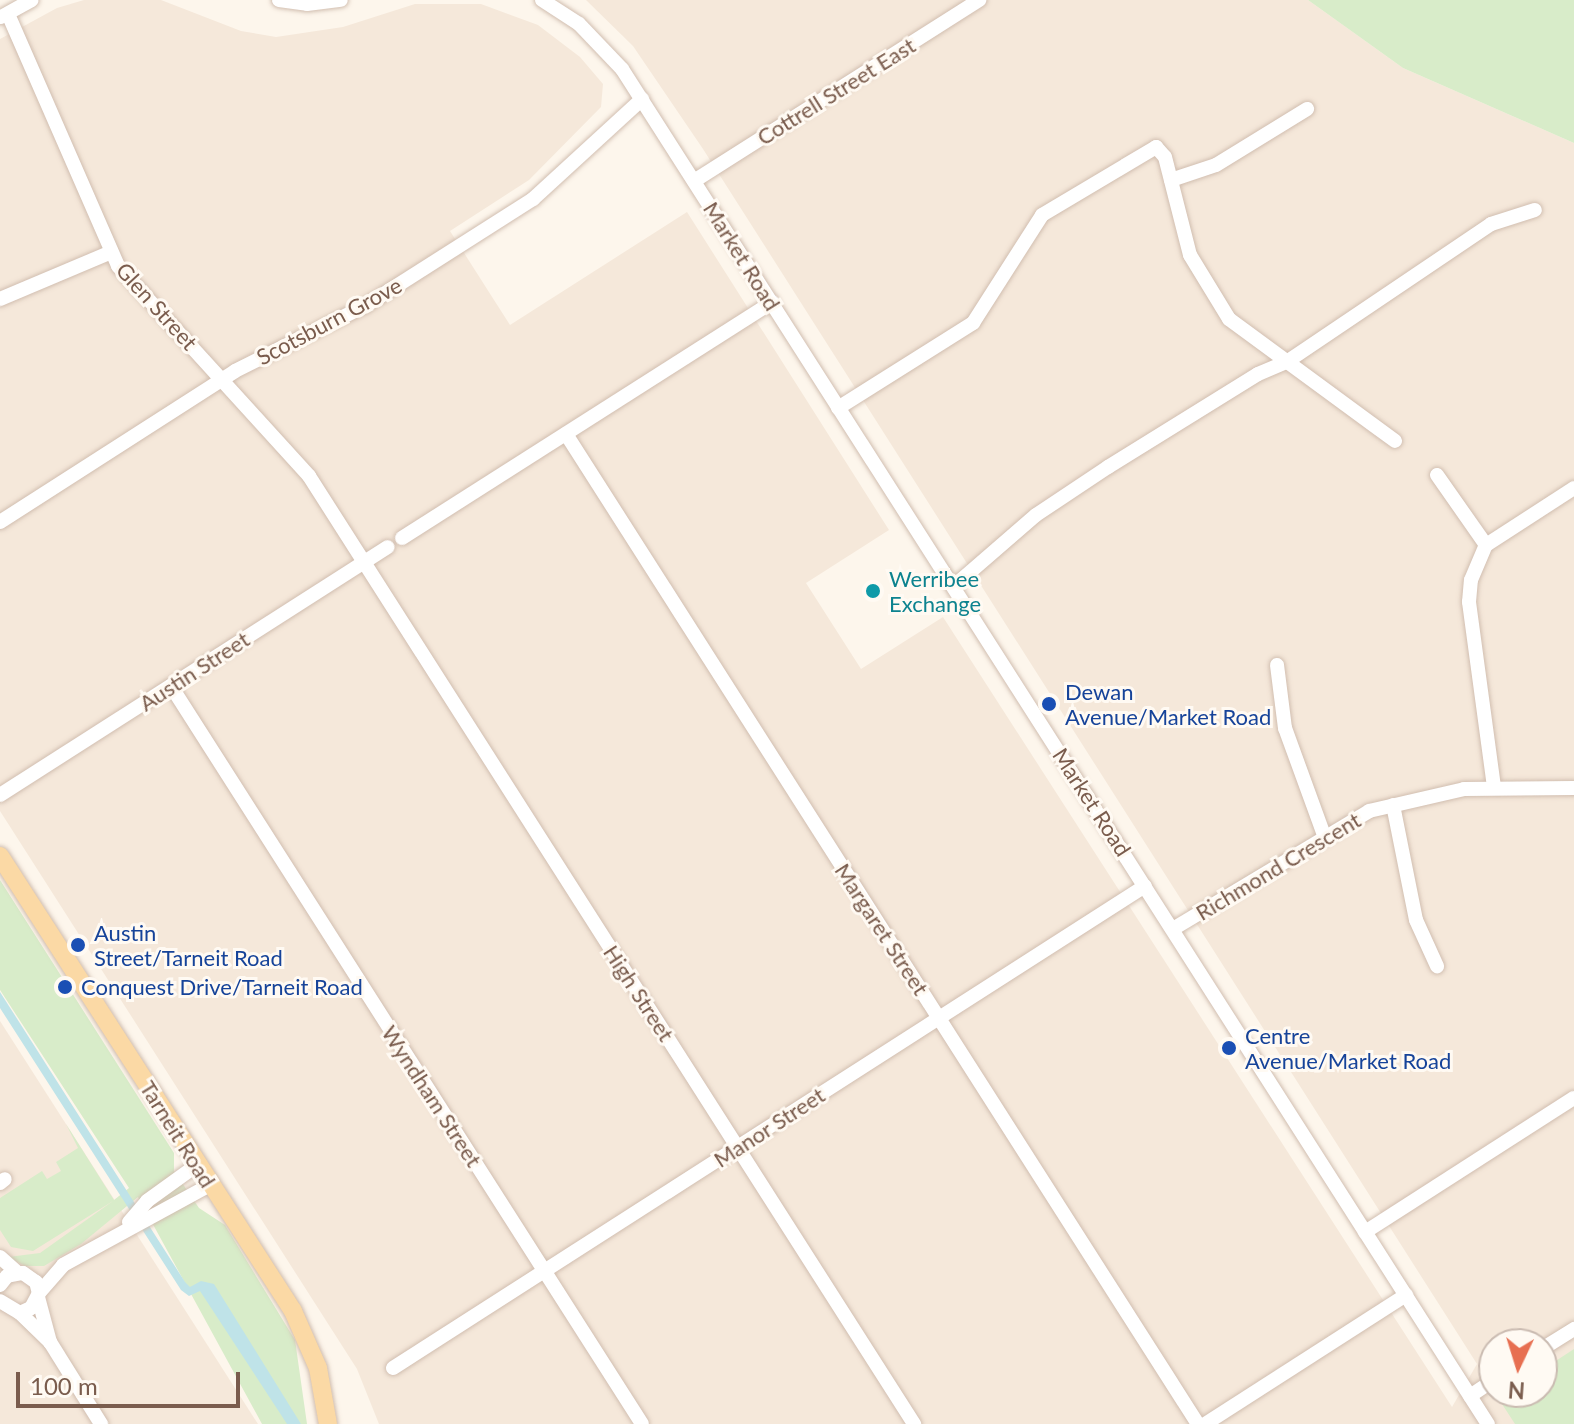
<!DOCTYPE html>
<style>
body{margin:0}
#map{position:relative;width:1574px;height:1424px;overflow:hidden;background:#fdf6ec;font-family:Lato,sans-serif}
div>[style]{position:absolute}
[style*='--x']{left:calc(var(--x)*1px);top:calc(var(--y)*1px);width:calc(var(--w)*1px);rotate:calc(var(--a)*1deg)}
.residential>*{inset:0;background:#f5e8da}
.green>*{inset:0;background:#d8ecc9}
.water>*{inset:0;background:#bfe3e8}
.roads{filter:drop-shadow(0 0 2px #d1beb0) drop-shadow(0 0 2px #d1beb0)}
.minor>*{height:14px;margin:-7px;padding:0 7px;transform-origin:7px;border-radius:7px;background:#fff}
.major>*{height:18px;margin:-9px;padding:0 9px;transform-origin:9px;border-radius:9px;background:#fbd9a5}
.dots>*{width:22px;height:22px;translate:-50% -50%;box-sizing:border-box;border:4px solid #fffaf3;border-radius:50%}
span{translate:-50% -50%;white-space:nowrap;text-align:center;line-height:1.15;-webkit-text-stroke:6px #fffaf3;paint-order:stroke}
.street-label{font-size:22px;color:#7a5c4d}
.culture-label{font-size:22px;color:#0d838f}
.left{translate:0 -50%;text-align:left}
.transit-label{font-size:22px;color:#164399}
.north{position:absolute;left:1478px;top:1328px;width:80px;height:80px;box-sizing:border-box;background:#fffaf3;border:2px solid #cabbb1;border-radius:50%;rotate:184deg;font-size:22px;font-weight:700;line-height:32px;text-align:center;color:#7a5c4d}
.north::after{content:'';display:block;margin:auto;width:28px;height:36px;background:#e76f51;clip-path:polygon(50% 0,100% 100%,50% 72%,0 100%)}
.scale{position:absolute;left:16px;top:1372px;width:224px;height:36px;box-sizing:border-box;border:4px solid #7a5c4d;border-top:0;padding-left:10px;font-size:24px;line-height:28px;white-space:nowrap;color:#7a5c4d;-webkit-text-stroke:6px #fffaf3;paint-order:stroke}
</style>
<div id="map">
<div class="residential">
<i style="clip-path:polygon(evenodd,84px 0,161px 0,241px 31px,276px 37px,343px 27px,415px 4px,481px 4px,538px 25px,580px 57px,603px 84px,601px 107px,529px 180px,450px 231px,510px 325px,687px 212px,889px 530px,806px 583px,861px 669px,943px 617px,1452px 1407px,1477px 1364px,703px 149px,633px 46px,586px 0,1308px 0,1403px 68px,1574px 143px,1574px 1424px,379px 1424px,357px 1369px,0 811px,0 39px,57px 8px,84px 0,1494px 1344px,1542px 1344px,1542px 1392px,1494px 1392px,1494px 1344px)"></i>
<i style="clip-path:polygon(0 1021px,114px 1199px,258px 1424px,0 1424px)"></i>
</div>
<div class="green">
<i style="clip-path:polygon(1308px 0,1574px 0,1574px 143px,1403px 68px)"></i>
<i style="clip-path:polygon(0 880px,174px 1153px,174px 1171px,199px 1208px,225px 1225px,295px 1340px,307px 1424px,262px 1424px,138px 1197px,81px 1244px,44px 1266px,25px 1266px,8px 1257px,40px 1253px,113px 1201px,33px 1251px,11px 1247px,0 1230px,0 1198px,42px 1171px,47px 1179px,61px 1171px,56px 1162px,78px 1148px,66px 1124px,114px 1200px,129px 1188px,0 990px)"></i>
<i style="clip-path:polygon(1574px 1349px,1574px 1424px,1515px 1424px,1502px 1404px,1504px 1395px,1542px 1392px,1542px 1370px)"></i>
</div>
<div class="water">
<i style="clip-path:polygon(0 992px,185px 1282px,190px 1287px,201px 1281px,214px 1284px,301px 1424px,287px 1424px,200px 1291px,189px 1296px,181px 1290px,0 1008px)"></i>
</div>
<div class="roads">
<div class="minor">
<i style="--x:279;--y:0;--w:28;--a:8"></i>
<i style="--x:307;--y:4;--w:34;--a:-7"></i>
<i style="--x:542;--y:0;--w:44;--a:33"></i>
<i style="--x:579;--y:24;--w:62;--a:46.3"></i>
<i style="--x:622;--y:69;--w:1608;--a:57.42"></i>
<i style="--x:8;--y:14;--w:275;--a:66.4"></i>
<i style="--x:118;--y:266;--w:284;--a:47.7"></i>
<i style="--x:309;--y:476;--w:1125;--a:57.45"></i>
<i style="--x:1;--y:17;--w:35;--a:-29"></i>
<i style="--x:1171;--y:180;--w:47;--a:-18.4"></i>
<i style="--x:1216;--y:165;--w:107;--a:-31.6"></i>
<i style="--x:694;--y:181;--w:338;--a:-32.4"></i>
<i style="--x:0;--y:299;--w:121;--a:-22.9"></i>
<i style="--x:838;--y:408;--w:160;--a:-32.2"></i>
<i style="--x:973;--y:323;--w:128;--a:-57.4"></i>
<i style="--x:1042;--y:215;--w:133;--a:-30.8"></i>
<i style="--x:1156;--y:147;--w:13;--a:48"></i>
<i style="--x:1165;--y:157;--w:101;--a:75.7"></i>
<i style="--x:1190;--y:255;--w:75;--a:58.6"></i>
<i style="--x:1229;--y:319;--w:206;--a:36.3"></i>
<i style="--x:566;--y:434;--w:1175;--a:57.45"></i>
<i style="--x:1437;--y:475;--w:85;--a:55"></i>
<i style="--x:0;--y:522;--w:279;--a:-32.7"></i>
<i style="--x:235;--y:371;--w:145;--a:-26.6"></i>
<i style="--x:365;--y:306;--w:199;--a:-32.5"></i>
<i style="--x:533;--y:199;--w:148;--a:-42.5"></i>
<i style="--x:402;--y:538;--w:439;--a:-32.5"></i>
<i style="--x:954;--y:586;--w:108;--a:-40.9"></i>
<i style="--x:1036;--y:515;--w:87;--a:-33.7"></i>
<i style="--x:1108;--y:467;--w:176;--a:-31.8"></i>
<i style="--x:1258;--y:374;--w:33;--a:-23"></i>
<i style="--x:1288;--y:361;--w:245;--a:-34"></i>
<i style="--x:1491;--y:224;--w:46;--a:-17.7"></i>
<i style="--x:1277;--y:665;--w:64;--a:82.8"></i>
<i style="--x:1285;--y:728;--w:114;--a:70"></i>
<i style="--x:171;--y:686;--w:875;--a:57.45"></i>
<i style="--x:1494;--y:787;--w:187;--a:-97.7"></i>
<i style="--x:1469;--y:602;--w:22;--a:-85"></i>
<i style="--x:1471;--y:580;--w:38;--a:-67"></i>
<i style="--x:1486;--y:545;--w:105;--a:-32.9"></i>
<i style="--x:0;--y:795;--w:460;--a:-32.6"></i>
<i style="--x:1393;--y:805;--w:117;--a:78.7"></i>
<i style="--x:1416;--y:920;--w:51;--a:65.5"></i>
<i style="--x:1173;--y:929;--w:229;--a:-31"></i>
<i style="--x:1369;--y:811;--w:98;--a:-13"></i>
<i style="--x:1464;--y:789;--w:110;--a:-0.5"></i>
<i style="--x:0;--y:1183;--w:6;--a:-39"></i>
<i style="--x:129;--y:1222;--w:28;--a:-49"></i>
<i style="--x:147;--y:1201;--w:62;--a:-35.8"></i>
<i style="--x:1365;--y:1232;--w:248;--a:-32.7"></i>
<i style="--x:0;--y:1257;--w:24;--a:42"></i>
<i style="--x:0;--y:1285;--w:11;--a:-52"></i>
<i style="--x:7;--y:1276;--w:16;--a:-11"></i>
<i style="--x:23;--y:1273;--w:16;--a:35"></i>
<i style="--x:36;--y:1282;--w:11;--a:75"></i>
<i style="--x:39;--y:1293;--w:17;--a:118"></i>
<i style="--x:31;--y:1308;--w:12;--a:156"></i>
<i style="--x:20;--y:1313;--w:23;--a:-149"></i>
<i style="--x:39;--y:1293;--w:37;--a:-49"></i>
<i style="--x:63;--y:1265;--w:167;--a:-28.6"></i>
<i style="--x:38;--y:1297;--w:47;--a:75.1"></i>
<i style="--x:20;--y:1313;--w:42;--a:44"></i>
<i style="--x:50;--y:1342;--w:97;--a:58.1"></i>
<i style="--x:1542;--y:1349;--w:38;--a:-32"></i>
<i style="--x:393;--y:1368;--w:893;--a:-32.66"></i>
<i style="--x:1470;--y:1396;--w:29;--a:-34"></i>
<i style="--x:1205;--y:1424;--w:239;--a:-32.7"></i>
</div>
<div class="major">
<i style="--x:0;--y:856;--w:541;--a:57.22"></i>
<i style="--x:293;--y:1311;--w:62;--a:66.3"></i>
<i style="--x:318;--y:1368;--w:57;--a:79.9"></i>
</div>
</div>
<div class="dots">
<i style="left:873px;top:591px;background:#0f9aa8"></i>
<i style="left:1049px;top:704px;background:#1a4fb4"></i>
<i style="left:78px;top:945px;background:#1a4fb4"></i>
<i style="left:65px;top:987px;background:#1a4fb4"></i>
<i style="left:1229px;top:1048px;background:#1a4fb4"></i>
</div>
<div class="street-label">
<span style="left:836px;top:91px;rotate:-32deg">Cottrell Street East</span>
<span style="left:742px;top:256px;rotate:58deg">Market Road</span>
<span style="left:157px;top:306px;rotate:48deg">Glen Street</span>
<span style="left:329px;top:321px;rotate:-28deg">Scotsburn Grove</span>
<span style="left:194px;top:671px;rotate:-33deg">Austin Street</span>
<span style="left:1092px;top:802px;rotate:57deg">Market Road</span>
<span style="left:1278px;top:866px;rotate:-31deg">Richmond Crescent</span>
<span style="left:882px;top:929px;rotate:57deg">Margaret Street</span>
<span style="left:639px;top:993px;rotate:57deg">High Street</span>
<span style="left:432px;top:1096px;rotate:57deg">Wyndham Street</span>
<span style="left:769px;top:1127px;rotate:-33deg">Manor Street</span>
<span style="left:178px;top:1134px;rotate:58deg">Tarneit Road</span>
</div>
<div class="culture-label">
<span class="left" style="left:889px;top:591px">Werribee<br>Exchange</span>
</div>
<div class="transit-label">
<span class="left" style="left:1065px;top:704px">Dewan<br>Avenue/Market Road</span>
<span class="left" style="left:94px;top:945px">Austin<br>Street/Tarneit Road</span>
<span class="left" style="left:81px;top:987px">Conquest Drive/Tarneit Road</span>
<span class="left" style="left:1245px;top:1048px">Centre<br>Avenue/Market Road</span>
</div>
<div class="north">N</div>
<div class="scale">100 m</div>
</div>
